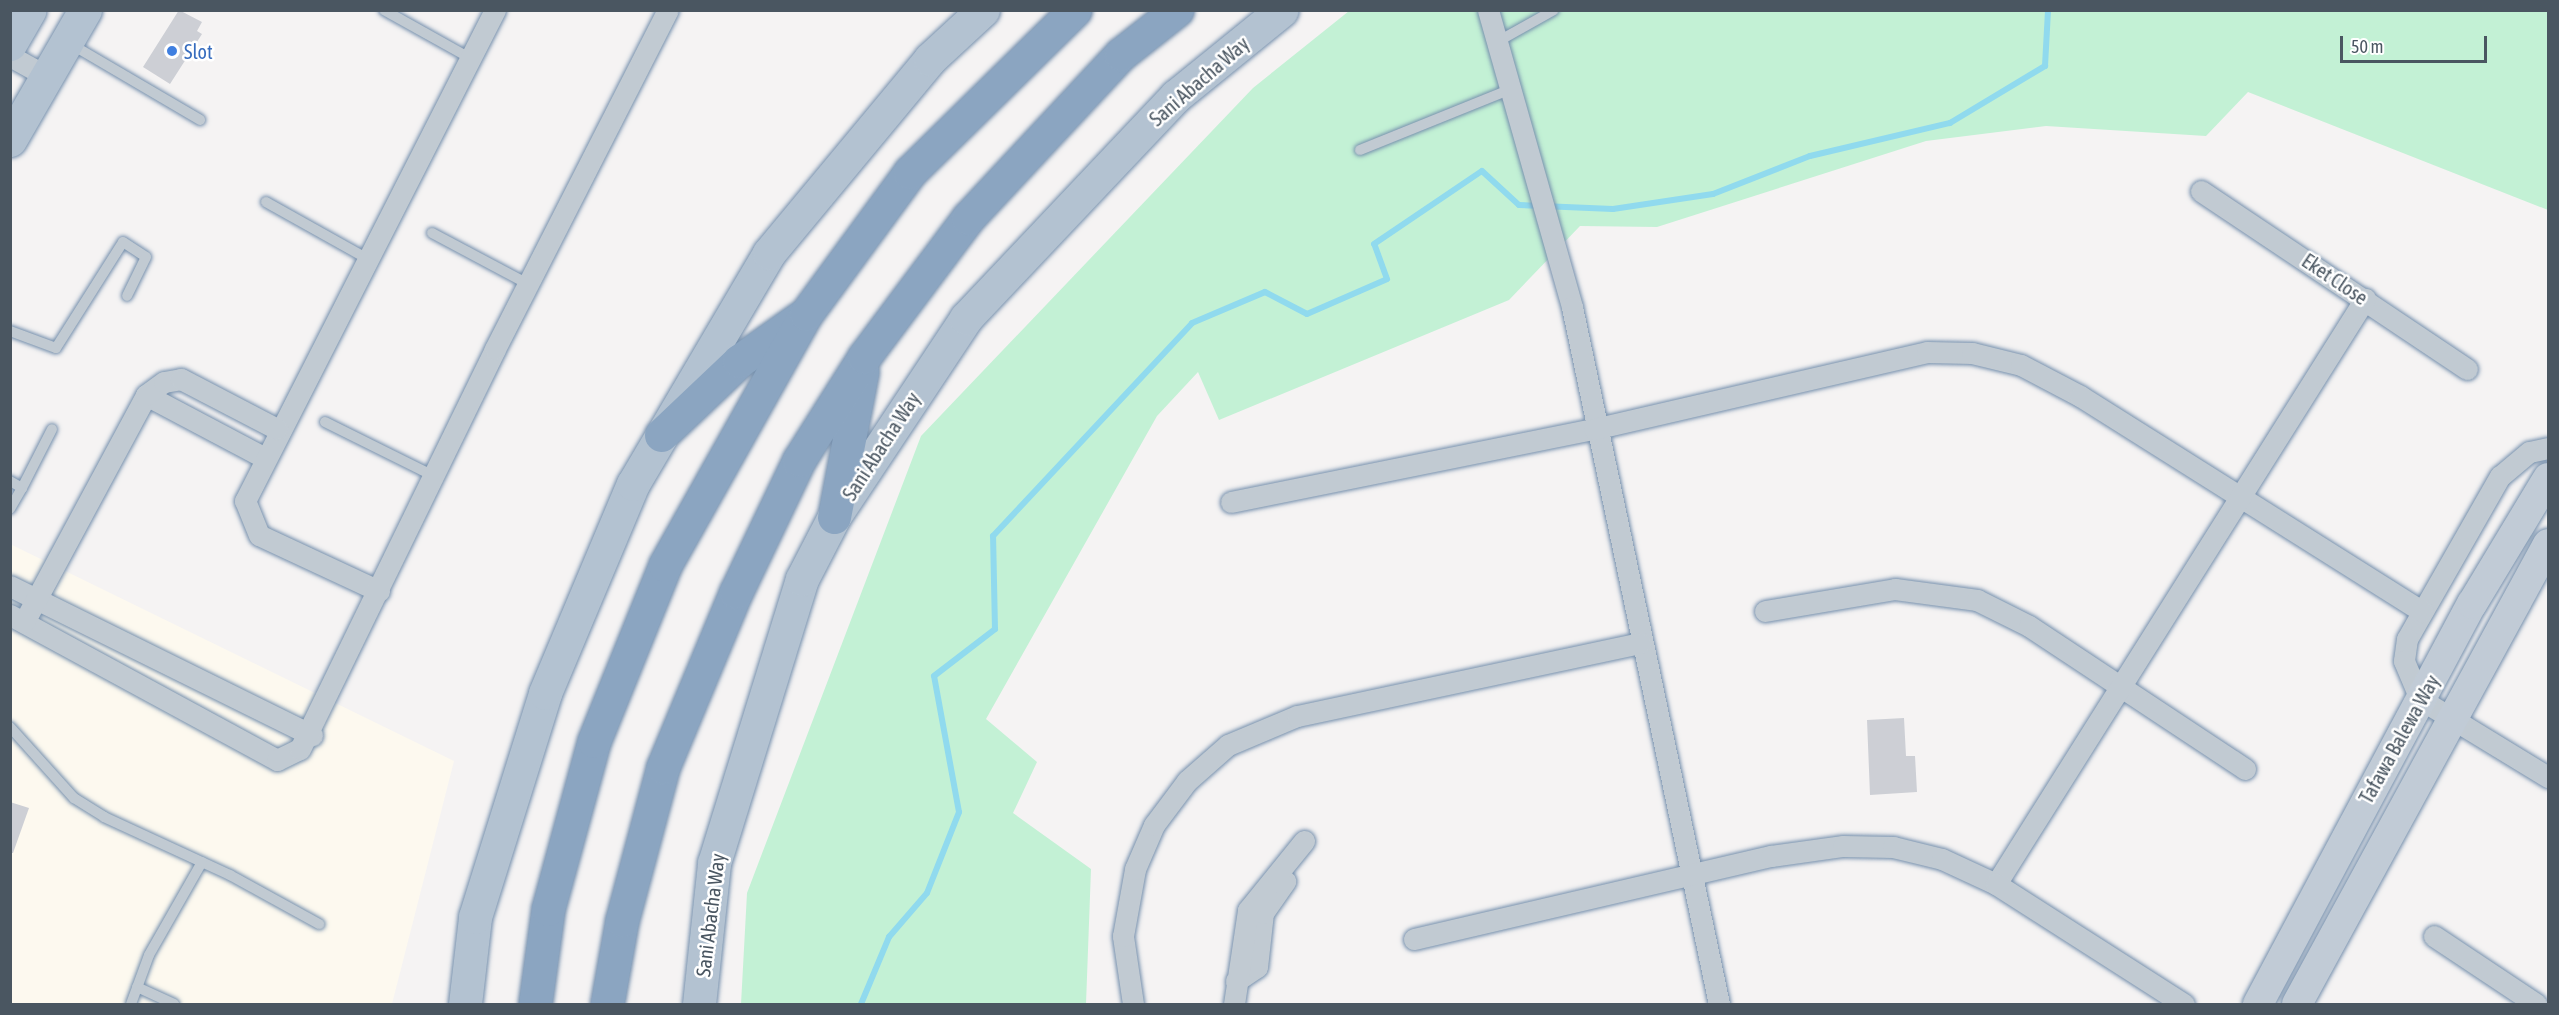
<!DOCTYPE html>
<style>
body{margin:0}
#map{position:relative;width:2559px;height:1015px;overflow:hidden;background:#f5f3f3;font-family:"Asap Condensed",sans-serif}
div>[style]{position:absolute}
[style*='--x']{left:calc(var(--x)*1px);top:calc(var(--y)*1px);width:calc(var(--w)*1px);rotate:calc(var(--a)*1deg)}
.commercial>*{inset:0;background:#fdf9ef}
.green>*{inset:0;background:#c3f1d5}
.stream>*{height:6px;margin:-3px;padding:0 3px;transform-origin:3px;border-radius:3px;background:#90daee}
.building>*{inset:0;background:#cdcfd5}
.roads{filter:drop-shadow(0 0 2px #7690ad) drop-shadow(0 0 2px #7690ad)}
.service>*{height:10px;margin:-5px;padding:0 5px;transform-origin:5px;border-radius:5px;background:#c1cad2}
.minor>*{height:21px;margin:-10.5px;padding:0 10.5px;transform-origin:10.5px;border-radius:10.5px;background:#c1cad2}
.secondary>*{height:30px;margin:-15px;padding:0 15px;transform-origin:15px;border-radius:15px;background:#c1cbd6}
.primary>*{height:33px;margin:-16.5px;padding:0 16.5px;transform-origin:16.5px;border-radius:16.5px;background:#b3c2d1}
.motorway>*{height:33px;margin:-16.5px;padding:0 16.5px;transform-origin:16.5px;border-radius:16.5px;background:#8ba5c1}
.dots>*{width:16px;height:16px;translate:-50% -50%;box-sizing:border-box;border:3px solid #fff;border-radius:50%}
span{translate:-50% -50%;white-space:nowrap;text-align:center;line-height:1.15;-webkit-text-stroke:5px #fff;paint-order:stroke}
.shop-label{font-size:20px;color:#366cbe}
.left{translate:0 -50%;text-align:left}
.street-label{font-size:20px;color:#4a5661}
.frame{position:absolute;inset:0;border:12px solid #4a5661;pointer-events:none}
.scale{position:absolute;left:2340px;top:36px;width:147px;height:27px;box-sizing:border-box;border:3px solid #4a5661;border-top:0;padding-left:8px;font-size:18px;line-height:21px;white-space:nowrap;color:#4a5661;-webkit-text-stroke:4px #fff;paint-order:stroke}
</style>
<div id="map">
<div class="commercial">
<i style="clip-path:polygon(10px 544px,454px 761px,392px 1004px,11px 1004px)"></i>
</div>
<div class="green">
<i style="clip-path:polygon(1349px 11px,2548px 11px,2548px 210px,2248px 92px,2206px 136px,2046px 126px,1926px 141px,1657px 227px,1580px 226px,1509px 300px,1219px 420px,1198px 372px,1157px 416px,986px 719px,1037px 762px,1013px 813px,1091px 869px,1086px 1004px,741px 1004px,747px 893px,921px 436px,1253px 88px)"></i>
</div>
<div class="stream">
<i style="--x:861;--y:1004;--w:73;--a:-67.3"></i>
<i style="--x:889;--y:937;--w:58;--a:-49.2"></i>
<i style="--x:927;--y:893;--w:87;--a:-68.4"></i>
<i style="--x:959;--y:812;--w:138;--a:-100.4"></i>
<i style="--x:934;--y:676;--w:77;--a:-37.6"></i>
<i style="--x:995;--y:629;--w:93;--a:-91.2"></i>
<i style="--x:993;--y:536;--w:291;--a:-46.9"></i>
<i style="--x:1192;--y:323;--w:79;--a:-23"></i>
<i style="--x:1265;--y:292;--w:47;--a:27.6"></i>
<i style="--x:1307;--y:314;--w:87;--a:-23.6"></i>
<i style="--x:1387;--y:279;--w:37;--a:-110"></i>
<i style="--x:1374;--y:244;--w:130;--a:-34.1"></i>
<i style="--x:1482;--y:171;--w:50;--a:42.6"></i>
<i style="--x:1519;--y:205;--w:94;--a:2.4"></i>
<i style="--x:1613;--y:209;--w:101;--a:-8.5"></i>
<i style="--x:1713;--y:194;--w:104;--a:-21.4"></i>
<i style="--x:1810;--y:156;--w:144;--a:-13.3"></i>
<i style="--x:1950;--y:123;--w:111;--a:-31"></i>
<i style="--x:2045;--y:66;--w:56;--a:-86.9"></i>
</div>
<div class="building">
<i style="clip-path:polygon(179px 10px,202px 22px,197px 31px,202px 34px,170px 84px,143px 67px)"></i>
<i style="clip-path:polygon(1904px 718px,1906px 756px,1915px 756px,1917px 792px,1870px 795px,1867px 720px)"></i>
<i style="clip-path:polygon(10px 802px,29px 808px,13px 853px,10px 853px)"></i>
</div>
<div class="roads">
<div class="service">
<i style="--x:384;--y:10;--w:98;--a:29.2"></i>
<i style="--x:1497;--y:42;--w:65;--a:-29.3"></i>
<i style="--x:69;--y:43;--w:152;--a:30.4"></i>
<i style="--x:1360;--y:150;--w:163;--a:-22"></i>
<i style="--x:266;--y:202;--w:115;--a:29.2"></i>
<i style="--x:432;--y:233;--w:109;--a:28"></i>
<i style="--x:10;--y:331;--w:49;--a:20.3"></i>
<i style="--x:56;--y:348;--w:125;--a:-57.7"></i>
<i style="--x:123;--y:242;--w:27;--a:33"></i>
<i style="--x:146;--y:257;--w:43;--a:116"></i>
<i style="--x:325;--y:422;--w:122;--a:26.4"></i>
<i style="--x:10;--y:481;--w:14;--a:30"></i>
<i style="--x:22;--y:488;--w:24;--a:120"></i>
<i style="--x:22;--y:488;--w:66;--a:-63"></i>
<i style="--x:10;--y:727;--w:96;--a:48"></i>
<i style="--x:74;--y:798;--w:36;--a:32"></i>
<i style="--x:104;--y:817;--w:139;--a:24.7"></i>
<i style="--x:230;--y:875;--w:102;--a:28.8"></i>
<i style="--x:137;--y:987;--w:41;--a:24.7"></i>
<i style="--x:131;--y:1004;--w:52;--a:-69.8"></i>
<i style="--x:149;--y:955;--w:107;--a:-60.3"></i>
</div>
<div class="minor">
<i style="--x:1488;--y:10;--w:309;--a:74.2"></i>
<i style="--x:1572;--y:307;--w:712;--a:78.09"></i>
<i style="--x:10;--y:56;--w:41;--a:29.1"></i>
<i style="--x:2201;--y:191;--w:320;--a:33.8"></i>
<i style="--x:146;--y:395;--w:132;--a:27.9"></i>
<i style="--x:2548;--y:448;--w:19;--a:168"></i>
<i style="--x:2529;--y:452;--w:38;--a:140"></i>
<i style="--x:2500;--y:476;--w:188;--a:119.7"></i>
<i style="--x:2407;--y:639;--w:22;--a:98"></i>
<i style="--x:2404;--y:661;--w:41;--a:67.2"></i>
<i style="--x:2420;--y:699;--w:150;--a:31.4"></i>
<i style="--x:1231;--y:502;--w:370;--a:-11.4"></i>
<i style="--x:1594;--y:429;--w:342;--a:-13"></i>
<i style="--x:1927;--y:352;--w:45;--a:1.3"></i>
<i style="--x:1972;--y:353;--w:50;--a:13.8"></i>
<i style="--x:2021;--y:365;--w:67;--a:27.7"></i>
<i style="--x:2080;--y:396;--w:404;--a:32.2"></i>
<i style="--x:10;--y:586;--w:337;--a:26.3"></i>
<i style="--x:379;--y:591;--w:132;--a:-155"></i>
<i style="--x:259;--y:535;--w:37;--a:-112"></i>
<i style="--x:245;--y:501;--w:551;--a:-63.02"></i>
<i style="--x:1765;--y:611;--w:132;--a:-9.6"></i>
<i style="--x:1895;--y:589;--w:83;--a:7.6"></i>
<i style="--x:1977;--y:600;--w:58;--a:26.6"></i>
<i style="--x:2029;--y:626;--w:259;--a:33.5"></i>
<i style="--x:10;--y:615;--w:304;--a:28.5"></i>
<i style="--x:277;--y:760;--w:25;--a:-26"></i>
<i style="--x:300;--y:749;--w:445;--a:-64"></i>
<i style="--x:495;--y:349;--w:381;--a:-63"></i>
<i style="--x:24;--y:622;--w:258;--a:-61.7"></i>
<i style="--x:146;--y:395;--w:22;--a:-36"></i>
<i style="--x:164;--y:382;--w:17;--a:-10"></i>
<i style="--x:181;--y:379;--w:108;--a:27.5"></i>
<i style="--x:1996;--y:884;--w:692;--a:-57.76"></i>
<i style="--x:2434;--y:936;--w:123;--a:33.7"></i>
<i style="--x:1414;--y:939;--w:367;--a:-13.1"></i>
<i style="--x:1771;--y:856;--w:73;--a:-7.9"></i>
<i style="--x:1843;--y:846;--w:50;--a:1.1"></i>
<i style="--x:1893;--y:847;--w:50;--a:13.8"></i>
<i style="--x:1942;--y:859;--w:60;--a:24.8"></i>
<i style="--x:1996;--y:884;--w:223;--a:32.6"></i>
<i style="--x:1236;--y:981;--w:25;--a:-34"></i>
<i style="--x:1257;--y:967;--w:54;--a:-83.7"></i>
<i style="--x:1263;--y:913;--w:39;--a:-55"></i>
<i style="--x:1133;--y:1004;--w:69;--a:-98.4"></i>
<i style="--x:1123;--y:936;--w:68;--a:-79.8"></i>
<i style="--x:1135;--y:869;--w:48;--a:-66.6"></i>
<i style="--x:1154;--y:825;--w:55;--a:-53.1"></i>
<i style="--x:1187;--y:781;--w:55;--a:-41.3"></i>
<i style="--x:1228;--y:745;--w:75;--a:-22.8"></i>
<i style="--x:1297;--y:716;--w:351;--a:-12"></i>
<i style="--x:1234;--y:1004;--w:95;--a:-81.5"></i>
<i style="--x:1248;--y:910;--w:89;--a:-50.9"></i>
</div>
<div class="secondary">
<i style="--x:2258;--y:1004;--w:454;--a:-61.9"></i>
<i style="--x:2472;--y:604;--w:147;--a:-58.9"></i>
<i style="--x:2297;--y:1004;--w:524;--a:-61.38"></i>
</div>
<div class="primary">
<i style="--x:10;--y:44;--w:39;--a:-60"></i>
<i style="--x:10;--y:140;--w:150;--a:-60"></i>
<i style="--x:465;--y:1004;--w:88;--a:-83.4"></i>
<i style="--x:475;--y:917;--w:235;--a:-72.6"></i>
<i style="--x:545;--y:693;--w:227;--a:-67.2"></i>
<i style="--x:633;--y:484;--w:268;--a:-59.5"></i>
<i style="--x:769;--y:253;--w:252;--a:-50.3"></i>
<i style="--x:930;--y:59;--w:72;--a:-42.8"></i>
<i style="--x:699;--y:1004;--w:142;--a:-83.9"></i>
<i style="--x:714;--y:863;--w:297;--a:-72.8"></i>
<i style="--x:802;--y:579;--w:70;--a:-62.7"></i>
<i style="--x:834;--y:517;--w:239;--a:-56.4"></i>
<i style="--x:966;--y:318;--w:306;--a:-46.6"></i>
<i style="--x:1176;--y:96;--w:136;--a:-39.1"></i>
</div>
<div class="motorway">
<i style="--x:661;--y:435;--w:108;--a:-43.5"></i>
<i style="--x:739;--y:361;--w:75;--a:-35.2"></i>
<i style="--x:834;--y:517;--w:148;--a:-79.1"></i>
<i style="--x:535;--y:1004;--w:96;--a:-82.2"></i>
<i style="--x:548;--y:909;--w:174;--a:-74.7"></i>
<i style="--x:594;--y:741;--w:190;--a:-68"></i>
<i style="--x:665;--y:565;--w:288;--a:-60.7"></i>
<i style="--x:806;--y:314;--w:176;--a:-53.8"></i>
<i style="--x:910;--y:172;--w:231;--a:-44.5"></i>
<i style="--x:607;--y:1004;--w:85;--a:-79.9"></i>
<i style="--x:622;--y:920;--w:158;--a:-75"></i>
<i style="--x:663;--y:767;--w:190;--a:-67.4"></i>
<i style="--x:736;--y:592;--w:146;--a:-64.5"></i>
<i style="--x:799;--y:460;--w:122;--a:-57.7"></i>
<i style="--x:864;--y:357;--w:174;--a:-53.2"></i>
<i style="--x:968;--y:218;--w:224;--a:-47"></i>
<i style="--x:1121;--y:54;--w:71;--a:-38.2"></i>
</div>
</div>
<div class="dots">
<i style="left:172px;top:51px;background:#3f7fe0"></i>
</div>
<div class="shop-label">
<span class="left" style="left:184px;top:51px">Slot</span>
</div>
<div class="street-label">
<span style="left:1199px;top:81px;rotate:-41deg">Sani Abacha Way</span>
<span style="left:2335px;top:279px;rotate:34deg">Eket Close</span>
<span style="left:881px;top:446px;rotate:-57deg">Sani Abacha Way</span>
<span style="left:2399px;top:739px;rotate:-61deg">Tafawa Balewa Way</span>
<span style="left:710px;top:915px;rotate:-83deg">Sani Abacha Way</span>
</div>
<div class="frame"></div>
<div class="scale">50 m</div>
</div>
